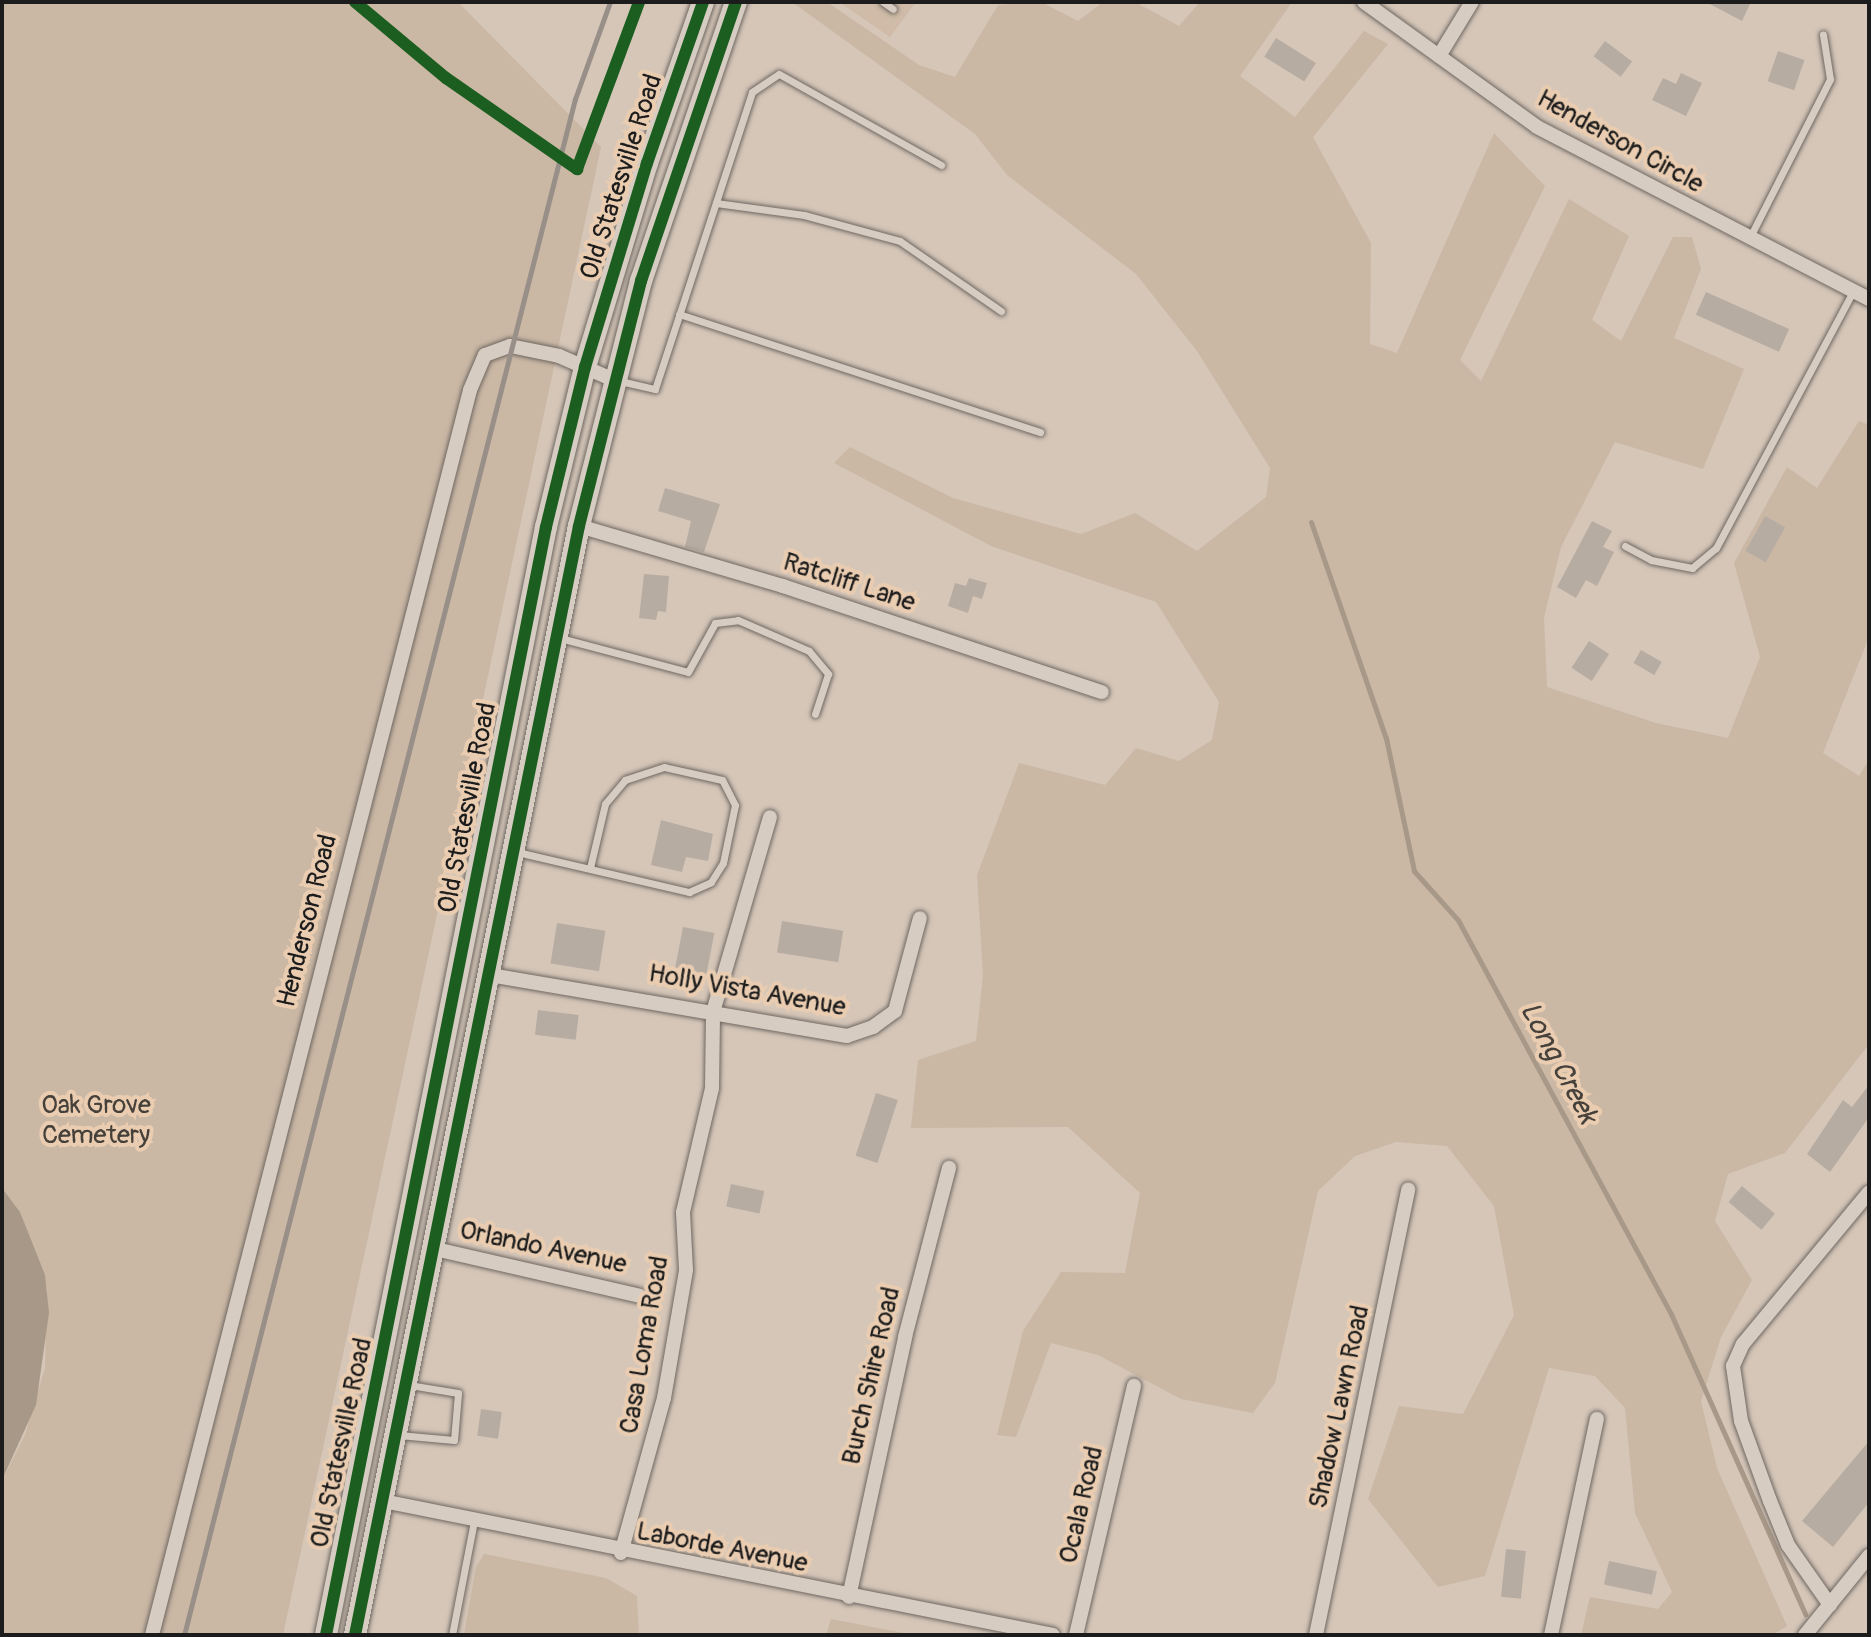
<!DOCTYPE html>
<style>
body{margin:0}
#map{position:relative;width:1871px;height:1637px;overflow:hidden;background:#d5c6b8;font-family:Pangolin,sans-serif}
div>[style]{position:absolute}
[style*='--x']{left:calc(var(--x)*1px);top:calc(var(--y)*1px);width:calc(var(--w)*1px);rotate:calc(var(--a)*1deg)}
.built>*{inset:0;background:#cfbba7}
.green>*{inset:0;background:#cab7a4}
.water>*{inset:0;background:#a89888}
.stream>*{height:5px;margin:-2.5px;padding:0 2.5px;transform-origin:2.5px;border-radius:2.5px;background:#a89888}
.building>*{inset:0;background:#b7aca2;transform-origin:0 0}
.roads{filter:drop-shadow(0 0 2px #6f6862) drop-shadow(0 0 2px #6f6862)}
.service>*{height:7px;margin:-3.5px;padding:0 3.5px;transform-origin:3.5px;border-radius:3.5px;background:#d7ccc2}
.minor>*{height:14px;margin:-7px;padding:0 7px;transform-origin:7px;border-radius:7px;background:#d7ccc2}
.primary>*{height:22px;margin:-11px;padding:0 11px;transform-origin:11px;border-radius:11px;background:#d7ccc2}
.rail>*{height:5px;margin:-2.5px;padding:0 2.5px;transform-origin:2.5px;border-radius:2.5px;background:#989088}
.cycleway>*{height:12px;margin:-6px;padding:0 6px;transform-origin:6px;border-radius:6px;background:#1b5e20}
span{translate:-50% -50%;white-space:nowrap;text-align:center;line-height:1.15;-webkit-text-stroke:8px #eacdb1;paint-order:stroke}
.street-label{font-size:26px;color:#1c1c1c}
.park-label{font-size:26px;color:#45403a}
.water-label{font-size:28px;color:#46413b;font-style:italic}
.frame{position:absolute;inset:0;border:4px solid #1c1c1c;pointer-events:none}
</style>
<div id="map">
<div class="built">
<i style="clip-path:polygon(839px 2px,916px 2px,890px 37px)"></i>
</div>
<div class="green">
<i style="clip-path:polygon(2px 2px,458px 2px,601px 147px,283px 1635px,2px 1635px,2px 1480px,25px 1435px,45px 1368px,47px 1288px,20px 1212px,2px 1188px)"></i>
<i style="clip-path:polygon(792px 2px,827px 2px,919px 65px,955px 77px,998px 5px,1041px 2px,1078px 21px,1103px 2px,1135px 2px,1179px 26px,1200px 2px,1292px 2px,1240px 76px,1295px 117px,1364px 31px,1388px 44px,1313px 137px,1371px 243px,1370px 344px,1397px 353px,1494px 133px,1545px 186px,1460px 360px,1481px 381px,1569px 199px,1629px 236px,1592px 320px,1621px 341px,1673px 237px,1692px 237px,1701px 269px,1674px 338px,1744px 369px,1703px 469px,1615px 442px,1561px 547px,1544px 618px,1547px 687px,1656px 723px,1728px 738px,1760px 657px,1734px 563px,1787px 467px,1817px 488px,1859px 421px,1869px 425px,1869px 637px,1823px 753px,1859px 776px,1869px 760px,1869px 1044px,1785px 1153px,1728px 1174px,1715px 1221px,1752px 1280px,1721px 1337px,1701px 1401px,1717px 1468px,1787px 1626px,1772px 1635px,1581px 1635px,1590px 1597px,1658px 1609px,1672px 1592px,1635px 1513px,1625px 1408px,1595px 1376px,1549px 1368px,1485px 1576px,1438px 1587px,1368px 1499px,1399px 1406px,1463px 1414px,1514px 1315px,1494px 1206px,1447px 1146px,1396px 1142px,1355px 1156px,1318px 1191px,1275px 1383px,1253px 1413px,1181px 1399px,1098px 1355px,1051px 1343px,1016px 1437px,997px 1435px,1023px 1331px,1061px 1272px,1125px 1273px,1140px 1193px,1068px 1127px,911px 1128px,918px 1060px,976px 1041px,983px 975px,977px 875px,1019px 763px,1105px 785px,1136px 748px,1179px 761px,1212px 740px,1219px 702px,1156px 602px,991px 546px,834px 463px,850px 447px,953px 498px,1081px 534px,1135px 513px,1197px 551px,1266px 497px,1270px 468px,1197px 351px,1136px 274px,1007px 175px,975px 134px)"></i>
<i style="clip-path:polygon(484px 1554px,606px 1578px,637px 1596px,639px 1635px,464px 1635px,476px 1567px)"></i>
<i style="clip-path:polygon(831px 1619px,914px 1635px,826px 1635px)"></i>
</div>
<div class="water">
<i style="clip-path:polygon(2px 1188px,20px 1212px,45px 1275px,49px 1313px,36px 1405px,2px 1480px)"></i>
</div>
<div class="stream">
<i style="--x:1311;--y:522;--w:229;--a:70.9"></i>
<i style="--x:1386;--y:738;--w:136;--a:78.1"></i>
<i style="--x:1414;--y:871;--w:66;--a:48.1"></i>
<i style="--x:1458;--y:920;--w:448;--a:61.6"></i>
<i style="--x:1671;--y:1314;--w:329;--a:65.9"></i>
</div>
<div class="building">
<i style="clip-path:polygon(1706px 2px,1751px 2px,1742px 21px)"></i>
<i style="left:1276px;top:38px;width:47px;height:22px;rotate:32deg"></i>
<i style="left:1605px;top:41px;width:34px;height:19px;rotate:37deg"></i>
<i style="left:1778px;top:51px;width:28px;height:32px;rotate:19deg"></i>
<i style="clip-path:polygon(1681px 73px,1702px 83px,1686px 116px,1652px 100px,1663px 78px,1676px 84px)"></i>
<i style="left:1706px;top:292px;width:91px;height:25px;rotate:24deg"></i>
<i style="clip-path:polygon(665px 488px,720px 504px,704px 552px,685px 547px,691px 521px,658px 511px)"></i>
<i style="left:1765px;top:516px;width:23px;height:40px;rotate:29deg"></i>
<i style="clip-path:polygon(1592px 521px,1612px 531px,1603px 547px,1614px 552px,1597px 586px,1586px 580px,1576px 598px,1557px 587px)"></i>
<i style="clip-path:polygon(644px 574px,669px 576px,666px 612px,658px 611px,656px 620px,639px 618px)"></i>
<i style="clip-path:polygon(969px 578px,987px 583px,982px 599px,973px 596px,968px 613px,948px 606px,955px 583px,966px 586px)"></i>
<i style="left:1589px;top:641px;width:24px;height:32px;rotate:33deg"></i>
<i style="left:1641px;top:650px;width:24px;height:15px;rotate:30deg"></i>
<i style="clip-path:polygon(661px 820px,713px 834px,708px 861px,686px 857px,682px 872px,651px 865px)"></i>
<i style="left:782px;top:921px;width:62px;height:32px;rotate:9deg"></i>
<i style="left:557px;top:923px;width:49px;height:41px;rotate:9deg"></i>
<i style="left:683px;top:927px;width:32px;height:47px;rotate:11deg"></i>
<i style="left:538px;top:1010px;width:41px;height:25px;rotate:7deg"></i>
<i style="clip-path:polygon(1869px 1085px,1869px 1117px,1830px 1172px,1807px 1154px,1843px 1100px,1852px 1107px)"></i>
<i style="left:876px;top:1093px;width:23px;height:66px;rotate:18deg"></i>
<i style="left:731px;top:1184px;width:34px;height:23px;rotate:12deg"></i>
<i style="left:1742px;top:1186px;width:43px;height:21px;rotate:40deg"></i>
<i style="left:481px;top:1409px;width:21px;height:27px;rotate:8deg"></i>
<i style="clip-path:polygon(1869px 1441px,1869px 1502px,1833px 1547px,1802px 1521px)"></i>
<i style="left:1506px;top:1549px;width:20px;height:48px;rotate:6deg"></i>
<i style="left:1609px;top:1561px;width:49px;height:24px;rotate:12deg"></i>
</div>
<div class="roads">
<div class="service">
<i style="--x:883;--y:2;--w:12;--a:35"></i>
<i style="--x:716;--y:203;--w:89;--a:7.8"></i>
<i style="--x:804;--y:215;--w:99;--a:15.2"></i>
<i style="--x:900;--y:241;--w:123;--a:34.7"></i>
<i style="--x:1750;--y:237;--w:177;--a:-63.1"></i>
<i style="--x:1830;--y:79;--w:45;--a:-99"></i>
<i style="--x:679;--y:314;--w:380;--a:18.1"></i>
<i style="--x:620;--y:381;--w:36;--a:13"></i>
<i style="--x:655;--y:389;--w:312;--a:-71.9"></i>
<i style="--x:752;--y:92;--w:32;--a:-34"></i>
<i style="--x:779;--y:74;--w:186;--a:29.3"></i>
<i style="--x:1625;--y:546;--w:30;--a:28"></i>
<i style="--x:1651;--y:560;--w:42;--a:11"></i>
<i style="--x:1692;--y:568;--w:31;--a:-40"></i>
<i style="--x:1716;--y:548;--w:291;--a:-61.9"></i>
<i style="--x:560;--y:638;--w:132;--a:14.9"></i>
<i style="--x:688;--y:672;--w:56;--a:-61.1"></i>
<i style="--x:715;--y:623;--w:23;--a:-7"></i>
<i style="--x:738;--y:620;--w:77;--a:23.6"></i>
<i style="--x:809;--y:651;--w:30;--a:50"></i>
<i style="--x:828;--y:674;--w:42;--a:108"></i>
<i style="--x:517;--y:852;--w:177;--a:13.1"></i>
<i style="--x:689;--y:892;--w:24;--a:-24"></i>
<i style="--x:711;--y:882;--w:22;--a:-58"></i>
<i style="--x:723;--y:863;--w:59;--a:-78.3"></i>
<i style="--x:735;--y:805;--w:28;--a:-117"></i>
<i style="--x:722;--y:780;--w:59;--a:-167.4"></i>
<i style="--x:664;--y:767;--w:41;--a:161.6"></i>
<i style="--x:625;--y:780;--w:31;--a:130"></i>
<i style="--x:605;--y:804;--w:66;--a:103.2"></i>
<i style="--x:399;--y:1435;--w:55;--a:5.2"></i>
<i style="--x:454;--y:1440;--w:47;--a:-85.1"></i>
<i style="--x:458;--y:1393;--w:50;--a:-170.7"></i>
<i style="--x:452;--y:1635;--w:116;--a:-79.1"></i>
</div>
<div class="minor">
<i style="--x:1364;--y:2;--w:213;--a:35.8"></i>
<i style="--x:1537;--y:127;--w:374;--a:27.4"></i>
<i style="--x:1439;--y:56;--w:63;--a:-58.6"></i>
<i style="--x:579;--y:526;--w:213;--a:16.4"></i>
<i style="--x:783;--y:586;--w:336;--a:18.4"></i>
<i style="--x:490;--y:975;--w:362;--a:9.7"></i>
<i style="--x:847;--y:1036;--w:28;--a:-19"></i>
<i style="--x:873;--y:1027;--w:27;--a:-36"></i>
<i style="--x:895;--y:1011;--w:96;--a:-75"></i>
<i style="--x:435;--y:1249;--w:210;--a:12.9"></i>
<i style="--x:383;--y:1501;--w:683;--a:11.31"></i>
<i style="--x:621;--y:1553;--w:161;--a:-74.5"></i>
<i style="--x:664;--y:1398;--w:130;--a:-80.2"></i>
<i style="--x:686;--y:1270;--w:58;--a:-93"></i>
<i style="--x:683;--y:1212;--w:127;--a:-76.8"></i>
<i style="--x:712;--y:1088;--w:76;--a:-89.2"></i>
<i style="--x:713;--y:1012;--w:203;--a:-73.7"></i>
<i style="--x:849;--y:1597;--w:266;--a:-77.8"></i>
<i style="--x:905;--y:1337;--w:175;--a:-75.4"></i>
<i style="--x:1830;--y:1605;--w:73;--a:-125"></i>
<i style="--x:1788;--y:1545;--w:48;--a:-112.2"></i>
<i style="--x:1770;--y:1501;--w:85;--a:-109.9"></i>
<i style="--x:1741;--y:1421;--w:56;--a:-98.3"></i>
<i style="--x:1733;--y:1366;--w:24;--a:-66"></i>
<i style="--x:1743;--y:1344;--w:197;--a:-50.3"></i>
<i style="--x:152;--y:1635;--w:1285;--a:-75.67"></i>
<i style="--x:470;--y:390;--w:38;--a:-67"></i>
<i style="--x:485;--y:355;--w:27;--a:-20"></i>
<i style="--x:510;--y:346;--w:50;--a:11.5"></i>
<i style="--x:559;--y:356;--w:60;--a:23.6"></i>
<i style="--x:1076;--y:1635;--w:256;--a:-76.9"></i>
<i style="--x:1316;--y:1635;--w:455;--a:-78.3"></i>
<i style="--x:1551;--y:1635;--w:221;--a:-78"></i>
<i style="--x:1805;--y:1635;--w:102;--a:-51"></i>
</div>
<div class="primary">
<i style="--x:326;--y:1635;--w:1130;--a:-78.77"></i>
<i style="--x:546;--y:527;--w:165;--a:-76.3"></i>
<i style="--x:585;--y:367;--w:213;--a:-73.1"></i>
<i style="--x:647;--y:163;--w:170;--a:-70.8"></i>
<i style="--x:355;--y:1635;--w:1131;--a:-78.58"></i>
<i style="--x:579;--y:526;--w:253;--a:-75.8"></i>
<i style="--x:641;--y:281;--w:295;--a:-71.2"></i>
</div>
</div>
<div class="rail">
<i style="--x:184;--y:1635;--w:1585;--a:-75.72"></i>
<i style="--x:575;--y:99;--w:103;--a:-70.2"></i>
</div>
<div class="cycleway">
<i style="--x:355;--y:2;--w:119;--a:39.9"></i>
<i style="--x:446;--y:78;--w:160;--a:34.8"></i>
<i style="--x:577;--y:169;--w:178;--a:-69.6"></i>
<i style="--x:326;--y:1635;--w:1130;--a:-78.77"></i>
<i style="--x:546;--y:527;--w:165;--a:-76.3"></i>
<i style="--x:585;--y:367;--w:213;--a:-73.1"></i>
<i style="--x:647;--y:163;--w:170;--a:-70.8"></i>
<i style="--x:355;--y:1635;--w:1131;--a:-78.58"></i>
<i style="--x:579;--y:526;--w:253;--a:-75.8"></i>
<i style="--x:641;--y:281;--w:295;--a:-71.2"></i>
</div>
<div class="street-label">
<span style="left:1620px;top:142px;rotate:29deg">Henderson Circle</span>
<span style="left:622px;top:177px;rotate:-72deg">Old Statesville Road</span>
<span style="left:849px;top:583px;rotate:18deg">Ratcliff Lane</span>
<span style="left:468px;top:808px;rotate:-79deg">Old Statesville Road</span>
<span style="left:308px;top:921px;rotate:-76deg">Henderson Road</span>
<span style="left:747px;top:991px;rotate:10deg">Holly Vista Avenue</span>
<span style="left:543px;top:1248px;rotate:12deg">Orlando Avenue</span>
<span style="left:645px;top:1345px;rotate:-80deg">Casa Loma Road</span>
<span style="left:872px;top:1376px;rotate:-77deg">Burch Shire Road</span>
<span style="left:1340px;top:1407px;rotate:-78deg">Shadow Lawn Road</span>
<span style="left:342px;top:1443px;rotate:-78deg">Old Statesville Road</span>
<span style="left:1082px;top:1505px;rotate:-77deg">Ocala Road</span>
<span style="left:722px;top:1548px;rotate:11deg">Laborde Avenue</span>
</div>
<div class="park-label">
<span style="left:96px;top:1121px">Oak Grove<br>Cemetery</span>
</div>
<div class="water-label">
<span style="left:1558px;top:1063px;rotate:62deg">Long Creek</span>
</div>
<div class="frame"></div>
</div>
